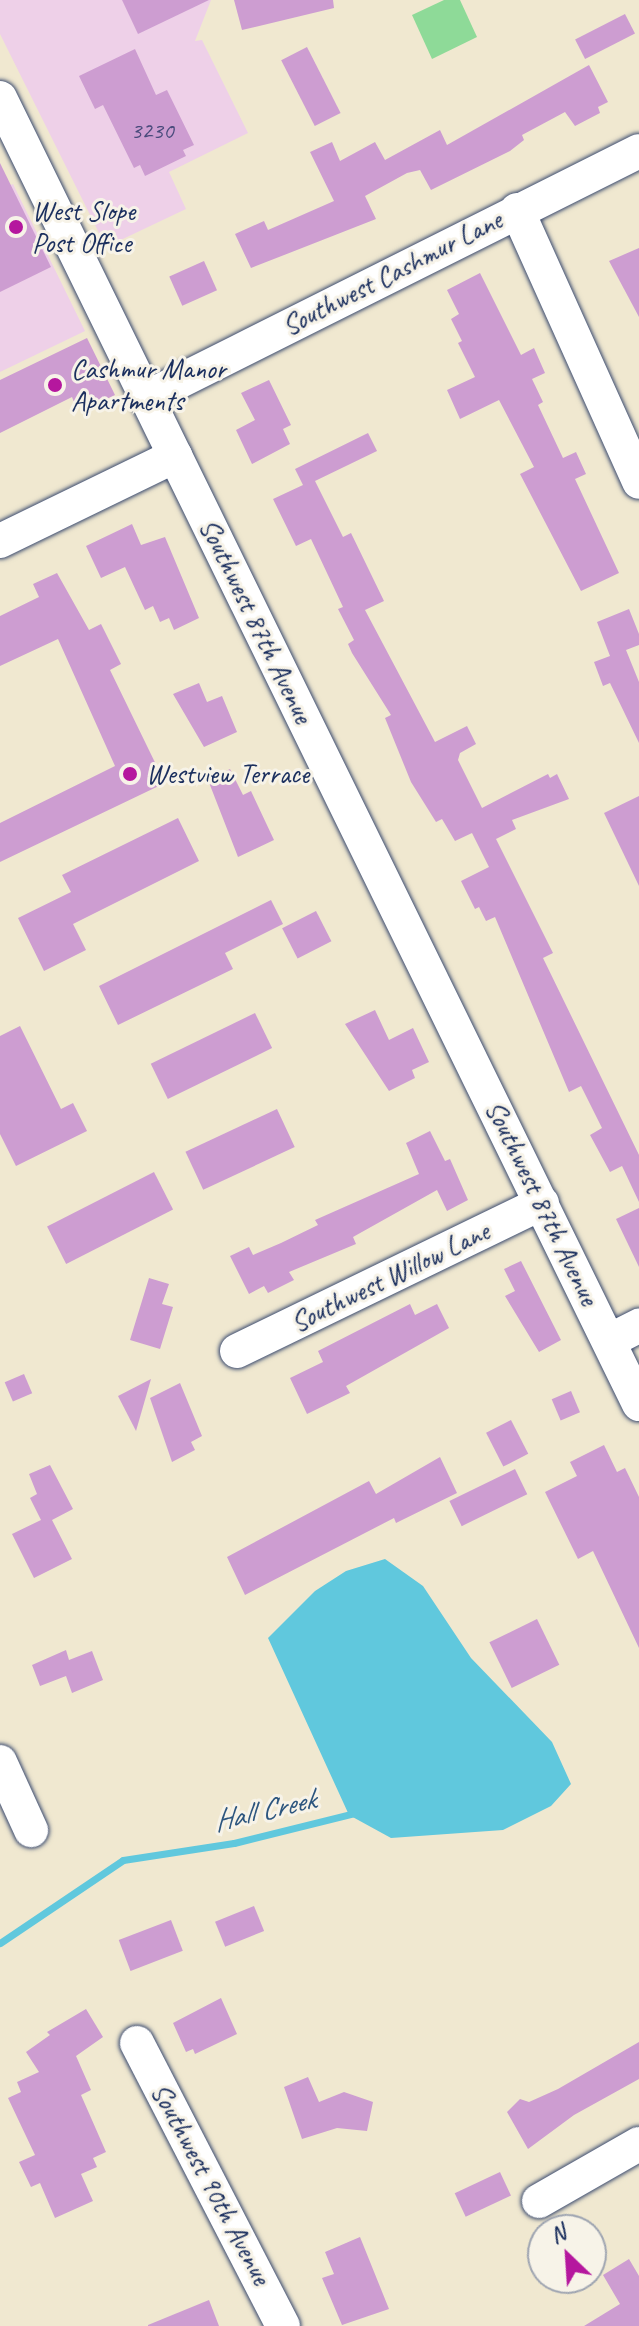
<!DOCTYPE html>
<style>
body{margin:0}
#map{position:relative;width:639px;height:2326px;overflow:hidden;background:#f0e8d0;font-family:Caveat,sans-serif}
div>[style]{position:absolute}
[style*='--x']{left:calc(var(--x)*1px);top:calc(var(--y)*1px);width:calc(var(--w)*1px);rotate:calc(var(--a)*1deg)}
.built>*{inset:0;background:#eed0e8}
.green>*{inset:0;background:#8eda98}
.water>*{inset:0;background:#60c8dd}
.stream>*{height:7px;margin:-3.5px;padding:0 3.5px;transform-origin:3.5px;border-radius:3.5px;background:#60c8dd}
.building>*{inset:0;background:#cd9dd1;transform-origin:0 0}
.roads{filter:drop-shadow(0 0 2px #3b4b6f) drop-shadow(0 0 2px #3b4b6f)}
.minor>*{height:34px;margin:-17px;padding:0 17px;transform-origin:17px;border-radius:17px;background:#fff}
.dots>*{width:22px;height:22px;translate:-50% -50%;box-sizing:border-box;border:4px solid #f7f3e8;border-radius:50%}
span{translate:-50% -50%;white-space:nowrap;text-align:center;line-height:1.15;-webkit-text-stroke:6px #f7f3e8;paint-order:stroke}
.number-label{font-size:24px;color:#484a7b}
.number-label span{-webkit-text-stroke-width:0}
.poi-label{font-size:28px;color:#1b2f5e}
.left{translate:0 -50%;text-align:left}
.street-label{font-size:28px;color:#1b2f5e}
.water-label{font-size:30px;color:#2c557e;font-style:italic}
.north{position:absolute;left:527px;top:2214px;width:80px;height:80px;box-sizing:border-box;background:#f7f3e8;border:2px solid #9fa5b1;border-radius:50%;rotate:335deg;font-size:22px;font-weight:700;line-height:32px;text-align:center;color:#1b2f5e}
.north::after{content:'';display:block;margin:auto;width:28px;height:36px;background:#b5179e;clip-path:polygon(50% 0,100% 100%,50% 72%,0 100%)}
</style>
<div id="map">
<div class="built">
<i style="clip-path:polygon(0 0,211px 0,195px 41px,202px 40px,248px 133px,169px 172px,186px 209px,106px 247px,0 34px)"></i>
<i style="clip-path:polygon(0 180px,4px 188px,13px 184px,85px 331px,0 372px)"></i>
</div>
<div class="green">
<i style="clip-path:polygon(444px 0,460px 0,477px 37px,432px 59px,412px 15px)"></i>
</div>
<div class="water">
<i style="clip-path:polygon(385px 1559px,423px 1586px,471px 1658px,552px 1742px,571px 1784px,551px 1806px,503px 1830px,391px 1838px,349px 1815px,268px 1638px,315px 1591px,346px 1571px)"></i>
</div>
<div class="stream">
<i style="--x:0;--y:1943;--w:148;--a:-34"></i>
<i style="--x:123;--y:1860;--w:112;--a:-8.7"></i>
<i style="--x:234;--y:1843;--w:125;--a:-13.9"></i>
</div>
<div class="building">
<i style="clip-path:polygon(122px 0,209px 0,138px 34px)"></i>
<i style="clip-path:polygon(234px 0,333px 0,334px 8px,242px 30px)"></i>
<i style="left:625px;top:14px;width:22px;height:56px;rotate:63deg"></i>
<i style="left:307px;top:47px;width:74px;height:29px;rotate:63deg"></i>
<i style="clip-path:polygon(135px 49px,156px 95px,167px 90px,194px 145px,183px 150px,186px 156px,145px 176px,140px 165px,134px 168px,103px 105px,95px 109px,79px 76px)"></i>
<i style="clip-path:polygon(589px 65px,608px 102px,598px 107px,600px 113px,575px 126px,565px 112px,522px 135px,524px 140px,510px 151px,431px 190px,420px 170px,407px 173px,365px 196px,376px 219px,251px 268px,235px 234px,264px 221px,268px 230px,334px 201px,310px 152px,332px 142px,340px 161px,375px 142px,385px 160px,440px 130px,447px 145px)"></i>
<i style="clip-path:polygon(0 163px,51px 267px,0 292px)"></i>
<i style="clip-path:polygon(639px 248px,639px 317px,609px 261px)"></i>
<i style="left:204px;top:261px;width:32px;height:38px;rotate:66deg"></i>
<i style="clip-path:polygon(480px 273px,521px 355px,534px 348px,545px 373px,532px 379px,543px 402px,538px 405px,563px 458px,576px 452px,586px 474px,575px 479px,619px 573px,581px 591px,520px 474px,534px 467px,499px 400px,460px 419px,447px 390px,475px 377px,458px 343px,462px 341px,451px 319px,459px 314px,447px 290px)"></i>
<i style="clip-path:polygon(87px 338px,115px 395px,96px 404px,86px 390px,74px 402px,72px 397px,0 433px,0 380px)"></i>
<i style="clip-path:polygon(269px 380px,291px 425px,283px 429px,290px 444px,252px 464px,236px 430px,255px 420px,241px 393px)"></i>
<i style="clip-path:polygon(368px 433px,377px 451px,315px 481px,343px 537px,351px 533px,384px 601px,365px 610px,435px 742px,467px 726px,476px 744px,460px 753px,458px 760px,482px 808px,548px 774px,550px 778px,557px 774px,569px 799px,512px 820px,516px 829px,496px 839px,553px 953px,543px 958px,639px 1155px,639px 1202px,622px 1166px,610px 1172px,590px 1135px,602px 1128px,581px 1086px,569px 1092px,495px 917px,486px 921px,479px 907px,475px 909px,461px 881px,489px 867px,472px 833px,455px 841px,442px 819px,436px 822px,411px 782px,385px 718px,391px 715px,352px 653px,348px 644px,354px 640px,338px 609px,343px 607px,311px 539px,296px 546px,273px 499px,303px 485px,295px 469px)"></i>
<i style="clip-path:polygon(132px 524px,141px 545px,165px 537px,199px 618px,174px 630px,169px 618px,160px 622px,153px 606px,145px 610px,125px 567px,101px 578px,86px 546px)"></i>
<i style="clip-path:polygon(57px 573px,89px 630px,101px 624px,121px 664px,110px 670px,165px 783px,0 862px,0 823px,115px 766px,58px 639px,0 666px,0 616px,39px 597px,33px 584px)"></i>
<i style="clip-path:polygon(629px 609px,639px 634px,639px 645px,626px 650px,639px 682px,639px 743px,610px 683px,603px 686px,594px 662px,610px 656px,597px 622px)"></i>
<i style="clip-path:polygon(199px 683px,207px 702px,222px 696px,237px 732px,204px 747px,173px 694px)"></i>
<i style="clip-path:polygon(230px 769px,243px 795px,251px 791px,274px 840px,238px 857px,208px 780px)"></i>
<i style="clip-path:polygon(639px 796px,639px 886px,604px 813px)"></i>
<i style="clip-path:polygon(178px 818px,199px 861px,73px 924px,86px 950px,44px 971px,18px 918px,71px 892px,62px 875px)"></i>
<i style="clip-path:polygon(271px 900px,283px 924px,225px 953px,233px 969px,118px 1025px,99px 986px)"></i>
<i style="left:316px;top:911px;width:34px;height:38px;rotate:63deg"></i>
<i style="clip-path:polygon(375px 1010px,389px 1040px,413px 1028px,429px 1062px,412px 1070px,415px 1078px,389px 1091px,345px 1024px)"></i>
<i style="left:255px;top:1013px;width:39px;height:116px;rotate:64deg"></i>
<i style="clip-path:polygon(20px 1026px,61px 1109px,73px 1103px,87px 1131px,16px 1166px,0 1134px,0 1036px)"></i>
<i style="left:277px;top:1109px;width:42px;height:101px;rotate:65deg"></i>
<i style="clip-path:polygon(430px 1131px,445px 1161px,450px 1159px,468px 1200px,447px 1211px,437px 1190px,353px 1237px,356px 1244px,289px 1272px,294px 1280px,268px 1293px,264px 1286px,249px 1294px,230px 1256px,249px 1247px,253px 1255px,281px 1243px,318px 1225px,315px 1220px,419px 1174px,406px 1143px)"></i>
<i style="left:154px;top:1172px;width:42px;height:120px;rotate:63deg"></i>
<i style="clip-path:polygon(639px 1208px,639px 1267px,616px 1219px)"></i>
<i style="clip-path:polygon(521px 1261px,561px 1340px,539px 1352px,505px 1296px,515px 1291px,504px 1269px)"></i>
<i style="clip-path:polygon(149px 1278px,169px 1284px,162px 1304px,173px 1307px,160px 1349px,130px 1340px)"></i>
<i style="clip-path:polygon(410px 1304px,415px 1315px,437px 1304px,449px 1328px,346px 1386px,350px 1393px,307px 1414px,290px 1378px,323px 1362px,318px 1351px)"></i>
<i style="left:24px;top:1374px;width:21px;height:21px;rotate:67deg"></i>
<i style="clip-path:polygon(151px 1379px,136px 1431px,118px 1396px)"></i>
<i style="clip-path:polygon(180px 1383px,202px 1436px,191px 1442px,195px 1450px,172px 1462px,150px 1398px)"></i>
<i style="left:571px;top:1391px;width:23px;height:21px;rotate:67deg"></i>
<i style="left:511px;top:1420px;width:38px;height:28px;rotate:63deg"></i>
<i style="clip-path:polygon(604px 1445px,617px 1472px,625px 1468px,639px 1497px,639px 1648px,593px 1551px,578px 1559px,545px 1492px,577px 1476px,570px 1462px)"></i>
<i style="clip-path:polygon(440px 1457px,457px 1493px,396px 1523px,394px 1518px,245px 1595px,227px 1557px,369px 1481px,376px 1494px)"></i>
<i style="clip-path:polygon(50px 1465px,73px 1509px,52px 1520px,72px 1559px,34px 1578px,12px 1534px,41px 1520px,30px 1498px,37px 1494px,29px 1474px)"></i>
<i style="left:515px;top:1469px;width:28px;height:73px;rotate:64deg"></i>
<i style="left:537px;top:1619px;width:51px;height:53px;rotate:64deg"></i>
<i style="clip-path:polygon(66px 1650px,69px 1660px,92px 1651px,103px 1680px,72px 1693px,66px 1676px,40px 1686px,32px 1665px)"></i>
<i style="left:254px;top:1906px;width:27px;height:42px;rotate:68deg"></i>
<i style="left:171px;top:1920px;width:33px;height:56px;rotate:69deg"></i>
<i style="clip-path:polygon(221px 1998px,237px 2034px,195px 2054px,193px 2049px,186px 2052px,173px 2023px)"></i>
<i style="clip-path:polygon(86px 2009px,103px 2037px,76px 2056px,91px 2090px,81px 2095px,106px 2152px,93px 2158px,97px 2167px,81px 2174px,93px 2201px,55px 2218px,40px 2183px,31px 2187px,19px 2162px,35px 2155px,8px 2098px,21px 2092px,17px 2082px,39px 2072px,26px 2052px,50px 2035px,47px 2032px)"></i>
<i style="clip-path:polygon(639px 2042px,639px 2079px,574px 2115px,528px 2149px,507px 2112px,520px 2099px,529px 2102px,558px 2089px)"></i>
<i style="clip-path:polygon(308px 2077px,319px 2102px,344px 2092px,373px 2102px,367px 2131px,337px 2128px,302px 2139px,284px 2087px)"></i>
<i style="left:500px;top:2172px;width:26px;height:50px;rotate:65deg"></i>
<i style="clip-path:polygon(360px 2237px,389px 2309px,342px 2325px,322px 2278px,334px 2274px,325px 2252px)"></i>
<i style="clip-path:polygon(629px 2259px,639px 2276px,639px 2326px,584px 2326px,620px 2304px,603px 2275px)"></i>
<i style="clip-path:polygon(209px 2300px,219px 2326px,148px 2326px,148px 2325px)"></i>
</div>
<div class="roads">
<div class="minor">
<i style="--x:0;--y:98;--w:1454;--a:63.93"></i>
<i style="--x:517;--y:210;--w:298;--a:65.8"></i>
<i style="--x:146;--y:398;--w:551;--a:-26.61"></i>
<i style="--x:0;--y:541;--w:195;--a:-25.9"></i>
<i style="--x:609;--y:1341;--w:34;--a:-27"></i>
<i style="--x:237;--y:1351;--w:339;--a:-25.9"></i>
<i style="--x:0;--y:1762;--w:75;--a:65.5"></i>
<i style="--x:137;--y:2043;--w:318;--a:62.7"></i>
<i style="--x:539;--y:2201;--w:115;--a:-29.7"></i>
</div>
</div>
<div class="dots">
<i style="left:16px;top:227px;background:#b5179e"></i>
<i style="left:55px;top:385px;background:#b5179e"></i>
<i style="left:130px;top:774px;background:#b5179e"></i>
</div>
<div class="number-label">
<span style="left:152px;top:131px">3230</span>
</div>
<div class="poi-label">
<span class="left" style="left:32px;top:227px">West Slope<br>Post Office</span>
<span class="left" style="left:71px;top:385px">Cashmur Manor<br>Apartments</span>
<span class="left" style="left:146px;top:774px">Westview Terrace</span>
</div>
<div class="street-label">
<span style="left:392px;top:273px;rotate:-27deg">Southwest Cashmur Lane</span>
<span style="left:256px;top:621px;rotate:64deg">Southwest 87th Avenue</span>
<span style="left:542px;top:1203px;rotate:64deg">Southwest 87th Avenue</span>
<span style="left:390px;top:1277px;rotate:-26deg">Southwest Willow Lane</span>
<span style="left:211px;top:2184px;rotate:62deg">Southwest 90th Avenue</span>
</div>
<div class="water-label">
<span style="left:264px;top:1810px;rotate:-13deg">Hall Creek</span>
</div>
<div class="north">N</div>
</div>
